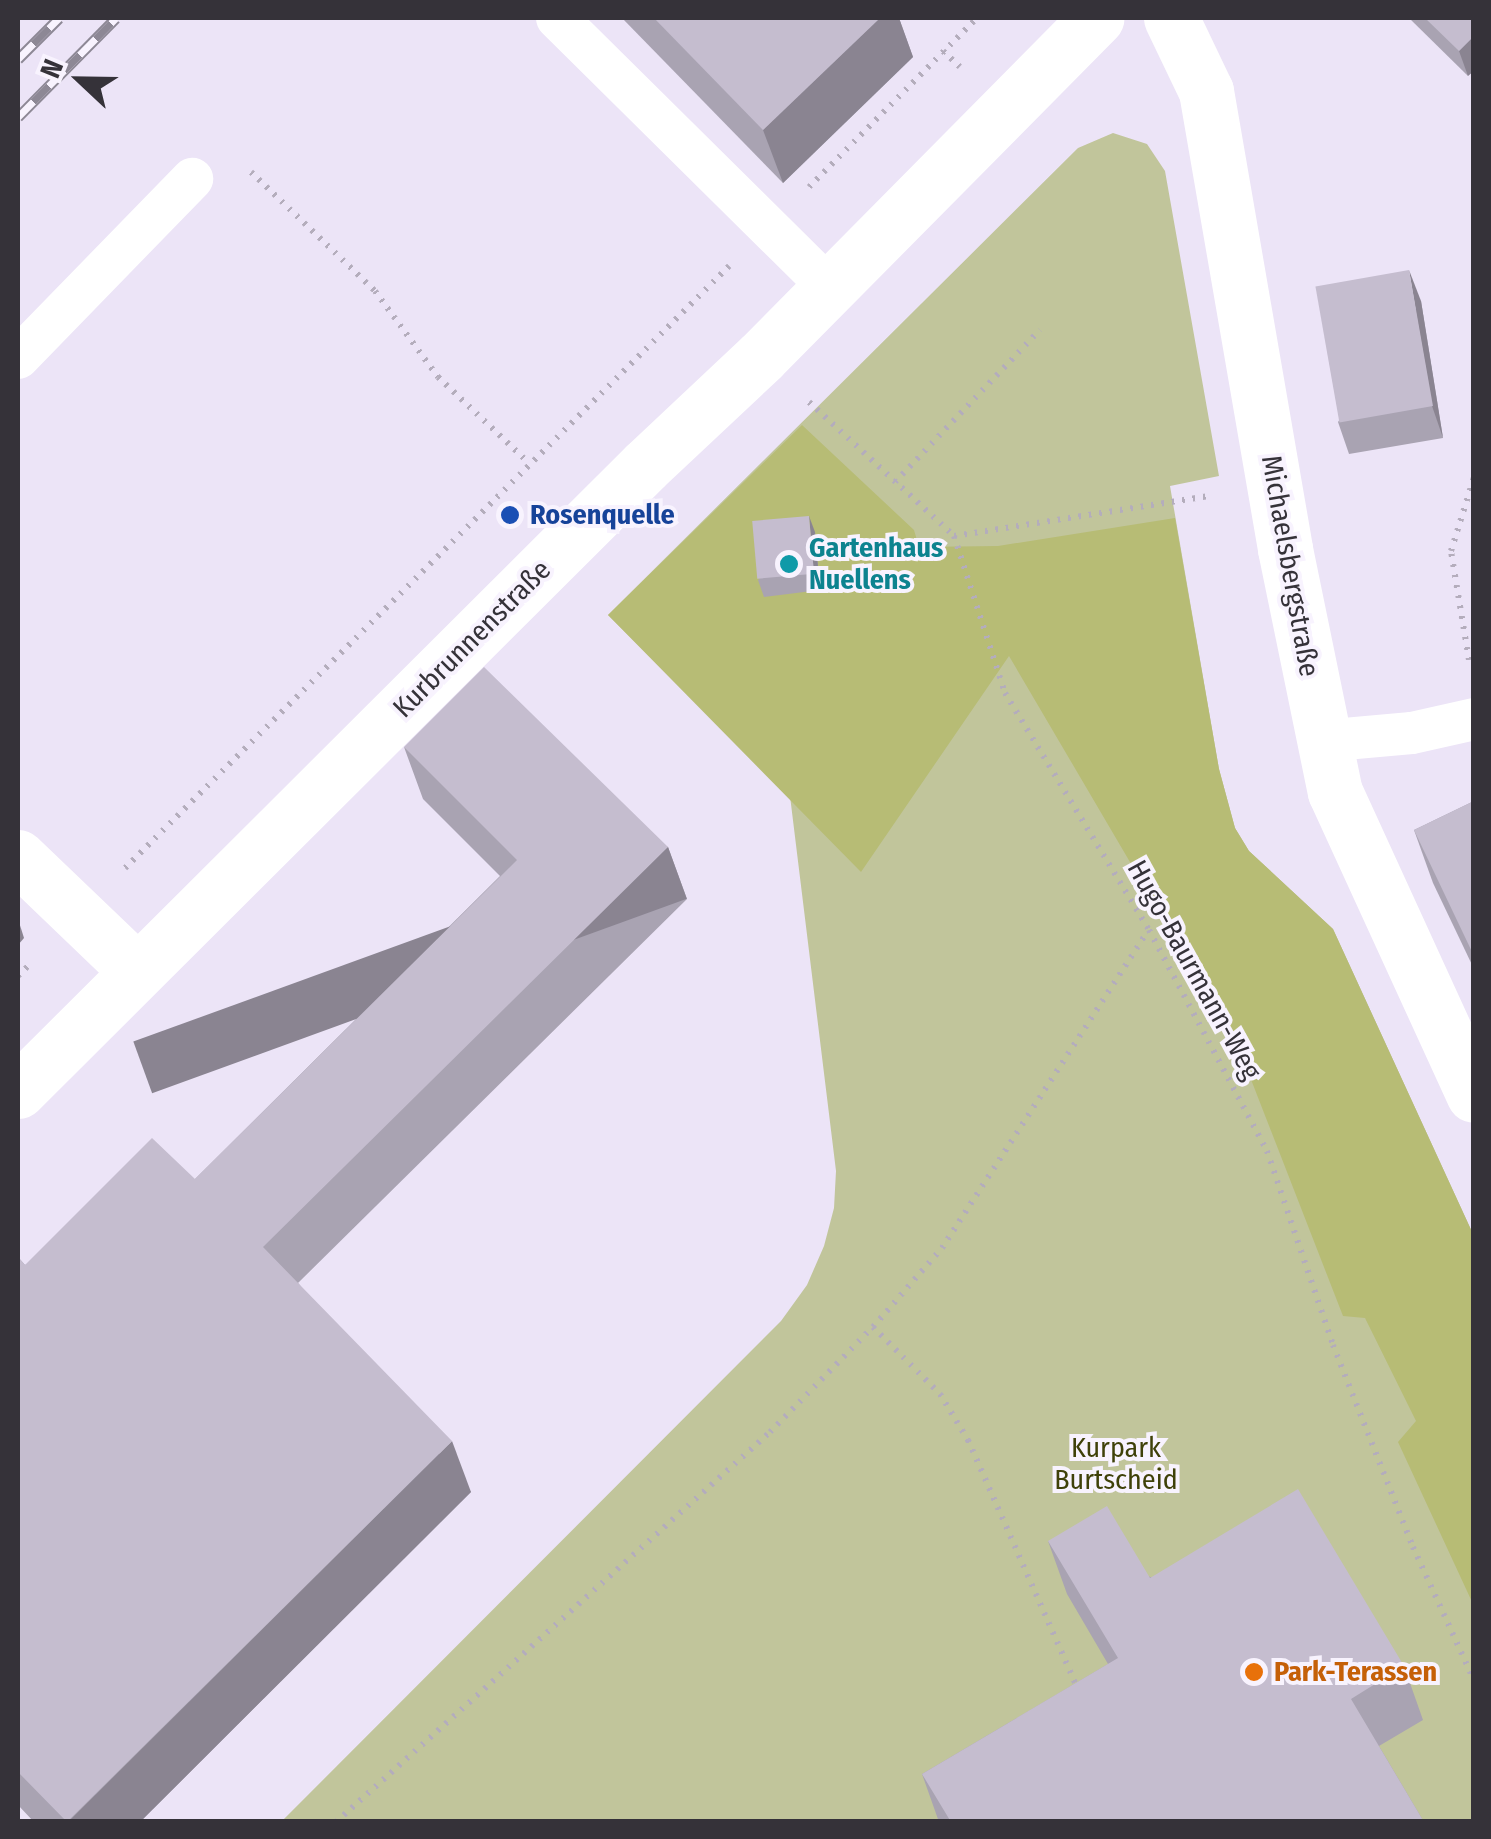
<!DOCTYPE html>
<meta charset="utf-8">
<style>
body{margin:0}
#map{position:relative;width:1491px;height:1839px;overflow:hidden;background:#ece4f7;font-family:"Fira Sans Condensed",sans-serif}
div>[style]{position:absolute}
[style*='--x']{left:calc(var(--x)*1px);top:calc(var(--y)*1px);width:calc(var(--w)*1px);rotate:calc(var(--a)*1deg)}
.green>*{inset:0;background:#c1c59b}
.forest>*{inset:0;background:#b7bc75}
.path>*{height:6px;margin-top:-3px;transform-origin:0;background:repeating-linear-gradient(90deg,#b4adbc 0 2.5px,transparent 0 10.5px)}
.service>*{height:42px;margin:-21px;padding:0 21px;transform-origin:21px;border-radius:21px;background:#fff}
.minor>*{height:55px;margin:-27.5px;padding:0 27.5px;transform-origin:27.5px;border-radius:27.5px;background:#fff}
.secondary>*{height:55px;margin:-27.5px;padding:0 27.5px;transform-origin:27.5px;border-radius:27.5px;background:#fff}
.rail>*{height:11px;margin-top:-5.5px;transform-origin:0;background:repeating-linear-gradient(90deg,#f8f3fe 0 22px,#8d8895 0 44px);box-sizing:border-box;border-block:2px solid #8d8895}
.wall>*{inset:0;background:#a9a3b2}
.shaded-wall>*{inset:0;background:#8a8491;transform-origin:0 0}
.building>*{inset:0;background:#c5bdcf;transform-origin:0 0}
.dots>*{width:28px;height:28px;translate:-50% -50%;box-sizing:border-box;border:5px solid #f8f3fe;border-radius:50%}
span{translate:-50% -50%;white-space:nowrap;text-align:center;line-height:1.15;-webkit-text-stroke:8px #f8f3fe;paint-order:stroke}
.transit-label{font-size:28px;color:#164399;font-weight:700}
.left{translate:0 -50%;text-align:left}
.culture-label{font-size:28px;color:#0d838f;font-weight:700}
.street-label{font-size:28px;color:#353239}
.park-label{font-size:28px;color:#3f4109}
.food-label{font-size:28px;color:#c56008;font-weight:700}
.frame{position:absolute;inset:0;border:20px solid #353239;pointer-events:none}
.north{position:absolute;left:30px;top:30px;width:100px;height:100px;-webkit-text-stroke:8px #f8f3fe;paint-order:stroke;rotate:292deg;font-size:28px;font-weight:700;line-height:40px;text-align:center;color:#353239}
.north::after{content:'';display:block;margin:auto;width:35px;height:45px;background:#353239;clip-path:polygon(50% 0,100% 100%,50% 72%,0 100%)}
</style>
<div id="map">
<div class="green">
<i style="clip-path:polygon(1113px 133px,1147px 144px,1165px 171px,1219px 476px,1170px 486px,1219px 769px,1235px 828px,1249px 851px,1333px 929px,1473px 1234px,1473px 1821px,281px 1822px,781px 1321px,807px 1285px,824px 1246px,834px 1208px,836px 1171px,790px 796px,608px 615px,1078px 148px)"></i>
</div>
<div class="forest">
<i style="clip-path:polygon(802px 425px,914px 530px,919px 547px,998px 546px,1175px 518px,1219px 769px,1235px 828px,1249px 851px,1333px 929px,1473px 1234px,1473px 1604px,1398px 1442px,1416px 1421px,1365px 1318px,1343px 1316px,1238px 1046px,1009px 656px,861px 872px,608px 615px)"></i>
</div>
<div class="path">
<i style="--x:943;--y:51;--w:23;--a:43"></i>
<i style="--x:251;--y:172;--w:172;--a:43.8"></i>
<i style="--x:375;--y:291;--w:107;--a:53.8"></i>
<i style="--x:438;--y:377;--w:125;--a:43.4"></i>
<i style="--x:809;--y:187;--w:238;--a:-45.2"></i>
<i style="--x:809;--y:402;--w:197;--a:42.7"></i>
<i style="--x:954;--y:536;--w:165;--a:72"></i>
<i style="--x:1005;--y:693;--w:277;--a:58.7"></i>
<i style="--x:1149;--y:930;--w:251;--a:61.9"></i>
<i style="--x:1267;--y:1151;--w:205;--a:71.2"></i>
<i style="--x:1333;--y:1345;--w:217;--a:68.4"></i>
<i style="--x:1413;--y:1547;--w:146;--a:65.4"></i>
<i style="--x:895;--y:482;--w:210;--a:-46.4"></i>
<i style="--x:954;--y:536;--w:258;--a:-8.9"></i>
<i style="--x:1469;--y:660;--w:110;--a:-99.4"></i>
<i style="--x:1451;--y:551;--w:77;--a:-72.7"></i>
<i style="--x:125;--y:868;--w:853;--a:-44.9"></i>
<i style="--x:18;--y:976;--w:20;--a:-45"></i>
<i style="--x:873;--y:1327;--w:95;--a:45"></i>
<i style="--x:940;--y:1394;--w:54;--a:58.7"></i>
<i style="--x:968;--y:1440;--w:270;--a:66.2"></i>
<i style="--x:336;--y:1822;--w:583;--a:-41.94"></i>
<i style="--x:770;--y:1432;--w:147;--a:-45.6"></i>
<i style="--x:873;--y:1327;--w:105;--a:-48.9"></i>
<i style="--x:942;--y:1248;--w:378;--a:-57"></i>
</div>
<div class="service">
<i style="--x:557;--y:18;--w:383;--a:44.7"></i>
<i style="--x:18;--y:358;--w:250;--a:-45.8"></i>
<i style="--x:1322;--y:741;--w:90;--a:-5.1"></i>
<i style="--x:1412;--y:733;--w:64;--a:-12.7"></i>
</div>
<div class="minor">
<i style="--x:1171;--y:18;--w:81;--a:64.4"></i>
<i style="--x:1206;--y:91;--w:465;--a:80.2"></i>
<i style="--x:1285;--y:549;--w:248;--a:78.4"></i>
<i style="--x:1335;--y:792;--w:333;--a:65.4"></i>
<i style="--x:18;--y:857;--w:165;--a:43.8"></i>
</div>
<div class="secondary">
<i style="--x:18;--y:1091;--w:885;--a:-44.91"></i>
<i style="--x:645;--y:466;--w:159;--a:-43.2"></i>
<i style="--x:761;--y:357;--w:477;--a:-45.3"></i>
</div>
<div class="rail">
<i style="--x:18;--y:59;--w:58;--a:-45"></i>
<i style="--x:18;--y:117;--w:139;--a:-45.3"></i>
</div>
<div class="wall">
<i style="clip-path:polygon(622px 18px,899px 18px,913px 57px,783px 183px)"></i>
<i style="clip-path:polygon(1409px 18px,1474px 18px,1468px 76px)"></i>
<i style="clip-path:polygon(1421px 301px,1443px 438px,1349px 454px,1338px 422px)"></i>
<i style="clip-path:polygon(815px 532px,820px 590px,764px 597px,758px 580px)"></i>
<i style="clip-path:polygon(404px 747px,668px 847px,687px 899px,298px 1283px,471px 1492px,140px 1822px,34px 1822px,18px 1805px,18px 1257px,25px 1265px,195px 1179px,500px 876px,423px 799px)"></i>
<i style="clip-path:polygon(1474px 801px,1474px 969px,1433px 883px,1414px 830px)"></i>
<i style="clip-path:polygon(1048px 1541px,1404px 1666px,1423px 1720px,1379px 1746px,1424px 1822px,939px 1822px,922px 1774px,1108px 1664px,1067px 1594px)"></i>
</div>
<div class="shaded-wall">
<i style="clip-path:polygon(880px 18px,899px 18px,913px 57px,783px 183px,763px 130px)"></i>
<i style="clip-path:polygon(1474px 36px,1474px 71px,1468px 76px,1459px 51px)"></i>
<i style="clip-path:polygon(1409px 270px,1421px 301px,1443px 438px,1432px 406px)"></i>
<i style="clip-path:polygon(809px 516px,815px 532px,820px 590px,814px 574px)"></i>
<i style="left:668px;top:847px;width:55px;height:569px;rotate:70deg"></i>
<i style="clip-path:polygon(18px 919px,24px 938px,18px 945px)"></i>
<i style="clip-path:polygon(452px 1441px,471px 1492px,140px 1822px,68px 1822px)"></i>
</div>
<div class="building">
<i style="clip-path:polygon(654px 18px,880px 18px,763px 130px)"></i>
<i style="clip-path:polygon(1425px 18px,1474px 18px,1474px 36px,1459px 51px)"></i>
<i style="left:1409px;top:270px;width:138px;height:95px;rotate:80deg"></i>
<i style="left:809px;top:516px;width:58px;height:57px;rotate:85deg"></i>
<i style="clip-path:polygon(484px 667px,668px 847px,263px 1247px,452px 1441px,67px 1822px,18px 1772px,18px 1257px,25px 1265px,152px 1138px,195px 1179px,517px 860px,404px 747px)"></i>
<i style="clip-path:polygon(1474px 801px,1474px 956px,1414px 830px)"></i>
<i style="clip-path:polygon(1298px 1489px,1404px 1666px,1351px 1699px,1424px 1822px,951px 1822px,922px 1774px,1118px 1658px,1048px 1541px,1107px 1506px,1150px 1578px)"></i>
</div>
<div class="dots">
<i style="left:510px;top:515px;background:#1a4fb4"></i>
<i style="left:789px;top:564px;background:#0f9aa8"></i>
<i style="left:1254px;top:1672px;background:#e8710a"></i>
</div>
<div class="transit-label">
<span class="left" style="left:530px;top:515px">Rosenquelle</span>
</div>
<div class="culture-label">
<span class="left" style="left:809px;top:564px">Gartenhaus<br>Nuellens</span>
</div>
<div class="street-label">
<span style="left:1290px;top:566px;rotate:80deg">Michaelsbergstraße</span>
<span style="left:472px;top:639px;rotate:-45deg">Kurbrunnenstraße</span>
<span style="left:1194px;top:970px;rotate:61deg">Hugo-Baurmann-Weg</span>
</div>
<div class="park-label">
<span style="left:1116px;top:1464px">Kurpark<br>Burtscheid</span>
</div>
<div class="food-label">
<span class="left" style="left:1274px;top:1672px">Park-Terassen</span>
</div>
<div class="frame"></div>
<div class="north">N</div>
</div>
